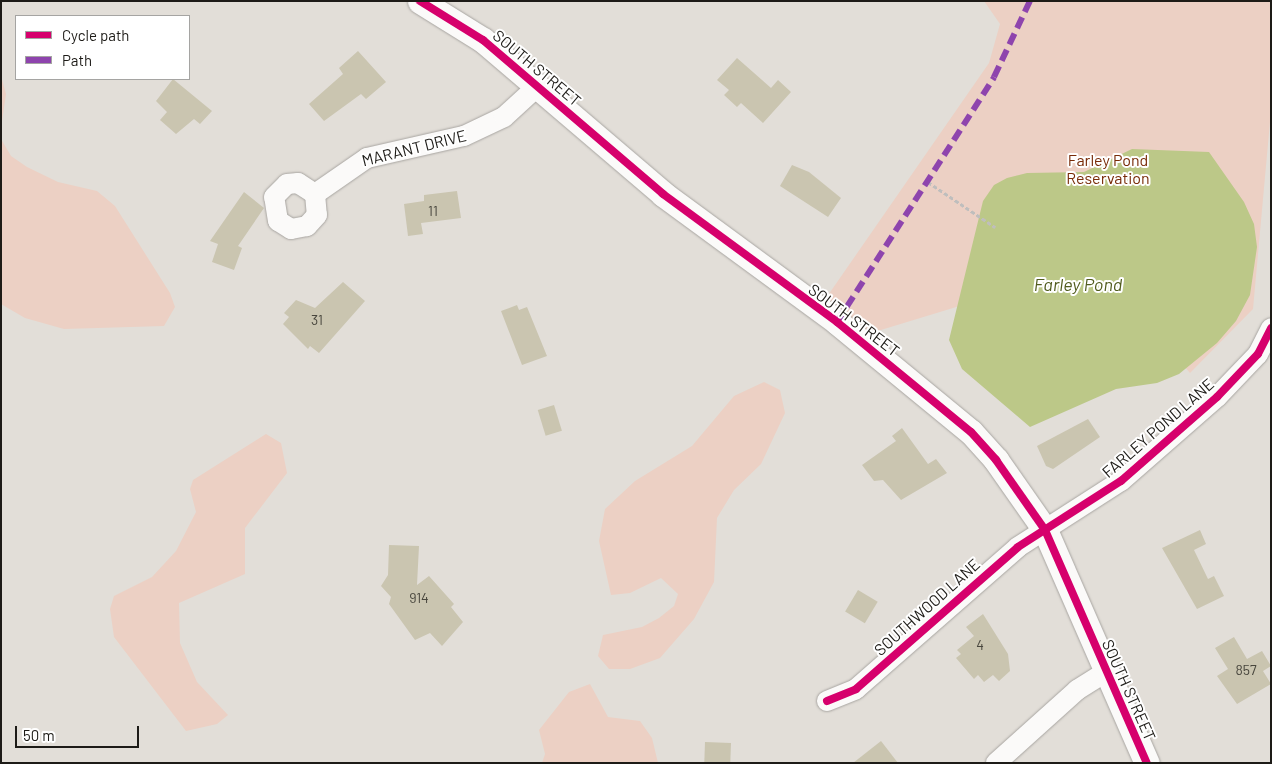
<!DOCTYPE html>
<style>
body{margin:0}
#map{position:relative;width:1272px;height:764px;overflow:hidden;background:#e2ded8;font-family:Barlow,sans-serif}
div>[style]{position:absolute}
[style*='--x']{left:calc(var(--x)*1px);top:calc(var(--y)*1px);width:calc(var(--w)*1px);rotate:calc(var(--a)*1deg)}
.green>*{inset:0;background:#ecd0c4}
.water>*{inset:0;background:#bcc888}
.building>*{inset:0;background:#cac5b0;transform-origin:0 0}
.path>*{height:3px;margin-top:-1.5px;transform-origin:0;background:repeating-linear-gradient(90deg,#bfbebd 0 4px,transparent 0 6.5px)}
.roads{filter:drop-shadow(0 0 1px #a8a5a1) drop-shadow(0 0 1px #a8a5a1)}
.minor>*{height:20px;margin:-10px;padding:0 10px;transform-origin:10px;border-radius:10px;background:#fbfaf9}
.tertiary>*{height:25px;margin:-12.5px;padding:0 12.5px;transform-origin:12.5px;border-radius:12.5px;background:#fbfaf9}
.quiet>*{height:6px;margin-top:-3px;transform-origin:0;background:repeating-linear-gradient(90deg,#8e44ad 0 12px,transparent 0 18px)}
.cycleway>*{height:8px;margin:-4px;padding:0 4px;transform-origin:4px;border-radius:4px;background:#d6006c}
span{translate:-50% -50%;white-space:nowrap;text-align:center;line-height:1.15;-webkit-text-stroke:4px #fff;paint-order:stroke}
.number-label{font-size:14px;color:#48463d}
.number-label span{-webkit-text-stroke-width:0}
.street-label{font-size:16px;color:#1d1b17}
.park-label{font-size:16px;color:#782b08}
.water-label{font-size:18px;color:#515c1e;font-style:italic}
.frame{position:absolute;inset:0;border:2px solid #1d1b17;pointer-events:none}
.legend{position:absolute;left:15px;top:15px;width:175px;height:65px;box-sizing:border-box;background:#fff;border:1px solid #a5a4a2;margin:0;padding:6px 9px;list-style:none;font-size:15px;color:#1d1b17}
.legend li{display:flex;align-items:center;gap:10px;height:25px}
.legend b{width:25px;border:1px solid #a5a4a2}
.scale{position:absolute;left:15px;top:726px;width:124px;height:22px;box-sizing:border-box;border:2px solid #1d1b17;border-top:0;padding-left:6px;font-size:15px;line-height:18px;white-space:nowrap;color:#1d1b17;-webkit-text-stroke:4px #fff;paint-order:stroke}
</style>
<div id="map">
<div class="green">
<i style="clip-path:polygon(984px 1px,1271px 1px,1271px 111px,1253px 309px,1190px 373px,1172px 352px,976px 301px,871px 333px,824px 301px,989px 63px,1000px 24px)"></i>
<i style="clip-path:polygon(1px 76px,6px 94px,1px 128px)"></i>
<i style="clip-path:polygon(1px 139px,11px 156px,27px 167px,58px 182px,97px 191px,115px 206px,170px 293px,175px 307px,164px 326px,64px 329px,25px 318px,1px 304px)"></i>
<i style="clip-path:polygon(764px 382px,780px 390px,785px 413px,761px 464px,734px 490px,717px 518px,714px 582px,694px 619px,660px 658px,630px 669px,609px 669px,598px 656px,603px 635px,642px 627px,659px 618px,674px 606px,678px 594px,661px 578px,630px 593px,611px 595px,599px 541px,605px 509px,635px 481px,692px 446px,734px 396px)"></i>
<i style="clip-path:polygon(266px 434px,281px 443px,287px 473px,245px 528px,245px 574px,179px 603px,180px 643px,197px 682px,228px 715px,217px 724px,186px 731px,114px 637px,110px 609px,114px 596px,152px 577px,176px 551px,196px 512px,190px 489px,193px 480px)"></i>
<i style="clip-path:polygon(590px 684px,608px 717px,640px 721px,652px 738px,658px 763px,542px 763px,545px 754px,539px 730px,569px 692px)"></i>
</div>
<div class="water">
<i style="clip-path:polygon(1132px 149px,1209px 152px,1244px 202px,1254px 224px,1257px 247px,1250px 295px,1236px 321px,1217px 343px,1179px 374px,1157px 383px,1116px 389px,1030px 427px,962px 369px,949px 340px,983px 201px,994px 185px,1007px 178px,1027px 173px,1084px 172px)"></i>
</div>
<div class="building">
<i style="clip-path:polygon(358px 51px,386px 82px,366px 99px,361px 94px,324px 121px,309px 104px,343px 74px,339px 68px)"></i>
<i style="clip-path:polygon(737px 58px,771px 88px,778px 80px,791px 92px,763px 123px,741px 103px,737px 107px,724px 95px,729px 90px,717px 80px)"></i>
<i style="clip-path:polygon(173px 79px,212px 111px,200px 124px,194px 119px,176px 134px,160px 120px,167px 112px,156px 101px)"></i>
<i style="clip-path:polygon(792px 165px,809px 172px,841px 198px,828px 217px,780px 186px)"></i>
<i style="clip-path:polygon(457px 191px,461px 218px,421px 223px,423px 234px,408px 236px,404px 204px,424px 201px,424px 195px)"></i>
<i style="clip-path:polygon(244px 192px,264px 208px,238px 246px,242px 248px,234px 270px,212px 262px,218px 244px,210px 241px)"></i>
<i style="clip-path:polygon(343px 282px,365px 301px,319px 353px,310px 346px,308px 349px,283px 324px,289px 317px,284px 313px,296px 300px,315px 308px)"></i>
<i style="clip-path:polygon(517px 305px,519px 310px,527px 307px,547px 356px,522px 365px,501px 311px)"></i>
<i style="left:554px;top:405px;width:27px;height:17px;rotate:73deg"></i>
<i style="clip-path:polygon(1088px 419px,1100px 437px,1053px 469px,1046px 466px,1037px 446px)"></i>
<i style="clip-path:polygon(902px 428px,928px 464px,936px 459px,947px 473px,901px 500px,883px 480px,874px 481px,862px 465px,896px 441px,892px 436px)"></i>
<i style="clip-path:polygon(1200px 530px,1206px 544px,1194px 550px,1208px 579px,1214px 576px,1224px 596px,1197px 609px,1162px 548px)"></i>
<i style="clip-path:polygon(389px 545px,419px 546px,417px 585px,429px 576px,454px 604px,451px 607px,463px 622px,442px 646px,430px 633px,415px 640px,389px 604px,391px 597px,381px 586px,388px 575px)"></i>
<i style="left:858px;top:590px;width:23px;height:25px;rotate:31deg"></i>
<i style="clip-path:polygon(983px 614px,1008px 654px,1010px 671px,999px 681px,993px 675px,984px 682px,978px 675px,974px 679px,956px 658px,961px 654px,957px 650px,974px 636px,966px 627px)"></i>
<i style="clip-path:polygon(1234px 637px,1247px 659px,1262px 651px,1271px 666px,1263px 671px,1271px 684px,1237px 704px,1217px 676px,1228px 669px,1215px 648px)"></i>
<i style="clip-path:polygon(881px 741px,898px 763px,853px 763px)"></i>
<i style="left:705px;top:742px;width:26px;height:21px;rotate:2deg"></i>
</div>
<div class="path">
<i style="--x:928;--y:182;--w:81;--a:33.9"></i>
</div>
<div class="roads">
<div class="minor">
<i style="--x:315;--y:194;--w:21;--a:85"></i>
<i style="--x:317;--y:215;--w:15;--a:132"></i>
<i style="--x:307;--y:226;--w:16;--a:169"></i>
<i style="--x:291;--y:229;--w:15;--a:-148"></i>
<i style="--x:278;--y:221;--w:24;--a:-99"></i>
<i style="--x:274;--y:197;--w:18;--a:-45"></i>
<i style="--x:287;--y:184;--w:11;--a:-5"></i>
<i style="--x:298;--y:183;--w:20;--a:33"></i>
<i style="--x:315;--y:194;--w:63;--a:-34.7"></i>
<i style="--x:367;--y:158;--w:99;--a:-12.8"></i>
<i style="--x:464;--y:136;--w:44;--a:-25.4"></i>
<i style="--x:504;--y:117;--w:46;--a:-42.4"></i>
<i style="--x:827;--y:701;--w:31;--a:-22"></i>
<i style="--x:856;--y:689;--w:215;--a:-41.2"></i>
<i style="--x:1018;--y:547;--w:122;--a:-32.7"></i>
<i style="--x:1121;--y:481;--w:128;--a:-41.2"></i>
<i style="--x:1217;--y:397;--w:59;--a:-46.4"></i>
<i style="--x:1258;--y:354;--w:29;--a:-63"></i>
<i style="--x:996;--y:763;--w:109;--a:-42"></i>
<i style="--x:1077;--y:690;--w:32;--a:-32"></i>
</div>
<div class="tertiary">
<i style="--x:420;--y:1;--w:74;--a:31.8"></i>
<i style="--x:483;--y:40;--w:237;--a:40.5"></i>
<i style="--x:663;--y:194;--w:216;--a:36.3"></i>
<i style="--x:837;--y:322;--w:173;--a:39.4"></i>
<i style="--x:971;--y:432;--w:38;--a:48"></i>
<i style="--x:996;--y:460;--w:85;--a:55"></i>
<i style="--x:1045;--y:530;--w:254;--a:66.4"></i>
</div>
</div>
<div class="quiet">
<i style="--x:837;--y:322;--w:291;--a:-57.3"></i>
<i style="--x:994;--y:77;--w:84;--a:-64.7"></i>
</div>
<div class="cycleway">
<i style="--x:420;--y:1;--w:74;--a:31.8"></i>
<i style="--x:483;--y:40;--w:237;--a:40.5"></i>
<i style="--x:663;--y:194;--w:216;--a:36.3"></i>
<i style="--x:837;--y:322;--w:173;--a:39.4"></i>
<i style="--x:971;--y:432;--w:38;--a:48"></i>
<i style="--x:996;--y:460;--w:85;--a:55"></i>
<i style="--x:1045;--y:530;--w:254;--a:66.4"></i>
<i style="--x:827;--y:701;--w:31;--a:-22"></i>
<i style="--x:856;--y:689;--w:215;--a:-41.2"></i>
<i style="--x:1018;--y:547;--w:122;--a:-32.7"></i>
<i style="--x:1121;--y:481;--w:128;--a:-41.2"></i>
<i style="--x:1217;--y:397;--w:59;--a:-46.4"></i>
<i style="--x:1258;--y:354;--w:29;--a:-63"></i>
</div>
<div class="number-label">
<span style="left:433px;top:211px">11</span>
<span style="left:317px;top:320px">31</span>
<span style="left:419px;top:598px">914</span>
<span style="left:980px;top:645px">4</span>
<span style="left:1246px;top:670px">857</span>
</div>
<div class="street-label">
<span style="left:537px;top:68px;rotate:40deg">SOUTH STREET</span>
<span style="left:414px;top:148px;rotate:-14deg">MARANT DRIVE</span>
<span style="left:854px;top:320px;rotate:37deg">SOUTH STREET</span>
<span style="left:1158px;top:428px;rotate:-41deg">FARLEY POND LANE</span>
<span style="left:927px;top:607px;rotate:-42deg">SOUTHWOOD LANE</span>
<span style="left:1129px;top:690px;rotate:66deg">SOUTH STREET</span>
</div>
<div class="park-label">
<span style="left:1108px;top:169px">Farley Pond<br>Reservation</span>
</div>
<div class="water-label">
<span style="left:1078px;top:284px">Farley Pond</span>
</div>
<div class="frame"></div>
<ul class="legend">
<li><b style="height:6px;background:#d6006c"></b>Cycle path</li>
<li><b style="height:6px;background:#8e44ad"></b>Path</li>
</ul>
<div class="scale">50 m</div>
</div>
